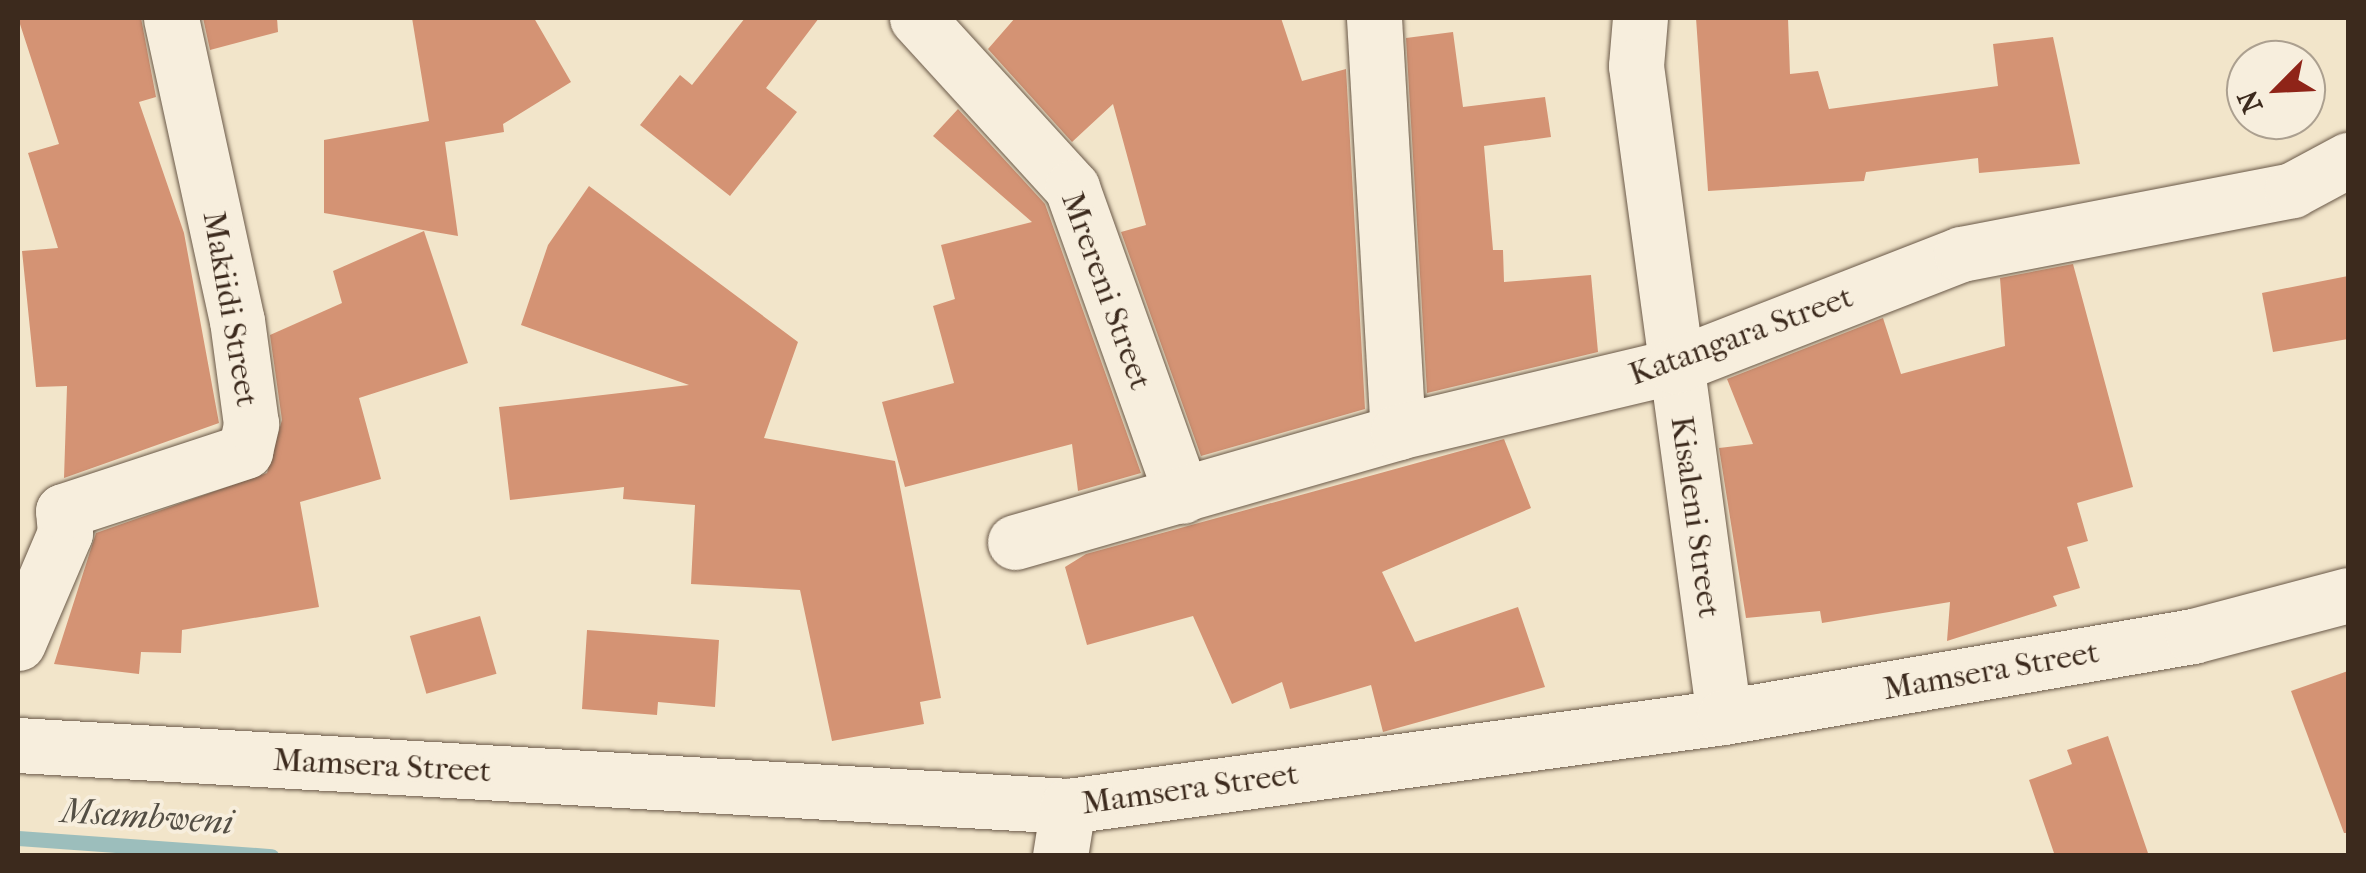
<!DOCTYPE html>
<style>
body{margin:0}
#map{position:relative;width:2366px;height:873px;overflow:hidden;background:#f2e5ca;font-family:"IM FELL French Canon",serif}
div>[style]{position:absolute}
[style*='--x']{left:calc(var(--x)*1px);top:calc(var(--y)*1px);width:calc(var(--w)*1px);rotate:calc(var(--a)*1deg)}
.stream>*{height:15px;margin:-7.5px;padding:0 7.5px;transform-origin:7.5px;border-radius:7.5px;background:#9cbebc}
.building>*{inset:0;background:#d49374;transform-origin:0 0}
.roads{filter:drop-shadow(0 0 2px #6a5948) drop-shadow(0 0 2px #6a5948)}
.minor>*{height:55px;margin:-27.5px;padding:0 27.5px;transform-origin:27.5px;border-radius:27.5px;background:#f7eedd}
span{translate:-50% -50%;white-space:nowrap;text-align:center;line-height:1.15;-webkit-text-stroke:8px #f7eedd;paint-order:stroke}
.street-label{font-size:32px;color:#3c2a1d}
.water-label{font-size:35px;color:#544f45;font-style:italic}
.frame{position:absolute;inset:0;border:20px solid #3c2a1d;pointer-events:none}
.north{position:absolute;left:2226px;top:40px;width:100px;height:100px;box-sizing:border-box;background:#f7eedd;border:2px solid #aca090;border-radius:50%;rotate:246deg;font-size:28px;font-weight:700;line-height:40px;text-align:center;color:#3c2a1d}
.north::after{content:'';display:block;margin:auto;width:35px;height:45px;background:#8f2418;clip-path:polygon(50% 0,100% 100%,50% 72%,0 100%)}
</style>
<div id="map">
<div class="stream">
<i style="--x:18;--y:838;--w:254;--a:4.1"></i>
</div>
<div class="building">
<i style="clip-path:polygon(18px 18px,141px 18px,156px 97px,139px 102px,184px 233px,219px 423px,64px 478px,67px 386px,36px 387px,22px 251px,58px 248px,28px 153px,59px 144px)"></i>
<i style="clip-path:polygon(203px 18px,277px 18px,278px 32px,210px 50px)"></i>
<i style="clip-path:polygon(412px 18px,534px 18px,571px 82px,503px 124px,504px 132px,445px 142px,458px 236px,324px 213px,324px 140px,429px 121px)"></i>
<i style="clip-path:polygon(745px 18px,819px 18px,766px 88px,797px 112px,730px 196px,640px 125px,680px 75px,692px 85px)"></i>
<i style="clip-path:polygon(1015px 18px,1281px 18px,1302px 81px,1346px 69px,1365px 409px,1201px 456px,1121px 232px,1146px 225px,1113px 104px,1072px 142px,988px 49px)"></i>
<i style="clip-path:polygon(1696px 18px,1788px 18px,1790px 74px,1818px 71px,1829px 109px,1998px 86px,1993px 44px,2053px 37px,2080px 164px,1979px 173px,1978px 158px,1866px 172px,1864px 181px,1708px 191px)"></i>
<i style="clip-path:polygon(1453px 32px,1463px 107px,1545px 97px,1551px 137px,1484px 146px,1493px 250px,1503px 250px,1504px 282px,1591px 275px,1598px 352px,1427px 393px,1406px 38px)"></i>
<i style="clip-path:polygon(958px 109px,1045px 204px,1141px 473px,1078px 491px,1072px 444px,905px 487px,882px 402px,954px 383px,933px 306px,955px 299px,941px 245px,1032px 222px,933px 136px)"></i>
<i style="clip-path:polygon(589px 186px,798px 342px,764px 438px,895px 461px,941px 698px,920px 702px,924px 724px,832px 741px,800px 590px,691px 584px,695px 505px,623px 499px,624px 487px,510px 500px,499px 407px,689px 385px,521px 325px,548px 245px)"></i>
<i style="clip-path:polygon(424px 231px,468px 363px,359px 398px,381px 479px,300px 502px,319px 607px,182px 630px,181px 653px,141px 652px,139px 674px,54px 664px,96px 533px,267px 473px,282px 420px,270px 335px,342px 303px,333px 271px)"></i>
<i style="clip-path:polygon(2073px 264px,2133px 487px,2077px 503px,2088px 541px,2067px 547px,2080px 588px,2053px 596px,2057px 606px,1947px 641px,1950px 602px,1822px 623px,1820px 611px,1746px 618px,1719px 448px,1753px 444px,1727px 379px,1883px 318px,1901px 374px,2005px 346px,2000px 278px)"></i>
<i style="clip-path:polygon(2348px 276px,2348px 339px,2273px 352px,2262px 293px)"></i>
<i style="clip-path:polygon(1504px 439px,1531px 508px,1382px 572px,1415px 642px,1518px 607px,1545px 687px,1383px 732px,1371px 685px,1290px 709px,1282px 682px,1232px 704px,1193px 616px,1087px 645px,1065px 567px,1086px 554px)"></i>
<i style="left:480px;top:616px;width:60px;height:73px;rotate:74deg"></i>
<i style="clip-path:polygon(587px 630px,719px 640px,715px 707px,658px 702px,657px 715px,582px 709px)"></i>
<i style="clip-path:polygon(2348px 671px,2348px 833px,2344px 833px,2291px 691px)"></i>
<i style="clip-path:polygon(2108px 736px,2149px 856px,2055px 856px,2029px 780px,2072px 764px,2067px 750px)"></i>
</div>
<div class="roads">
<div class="minor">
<i style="--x:917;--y:18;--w:230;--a:47.6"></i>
<i style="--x:1072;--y:188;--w:327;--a:70.3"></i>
<i style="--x:1374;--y:18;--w:415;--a:86.7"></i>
<i style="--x:1640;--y:18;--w:48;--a:94.8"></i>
<i style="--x:1636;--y:66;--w:657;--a:82.3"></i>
<i style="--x:1015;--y:542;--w:398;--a:-16"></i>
<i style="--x:1398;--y:432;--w:284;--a:-13.4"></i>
<i style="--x:1674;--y:366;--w:308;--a:-21.3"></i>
<i style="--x:1961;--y:254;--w:337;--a:-10.9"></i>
<i style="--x:2292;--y:190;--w:64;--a:-28.2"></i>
<i style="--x:18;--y:643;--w:120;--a:-66.9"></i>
<i style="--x:65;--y:533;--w:22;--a:-95"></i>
<i style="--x:63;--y:511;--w:192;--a:-18.2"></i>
<i style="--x:245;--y:451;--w:28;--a:-77"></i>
<i style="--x:251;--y:424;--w:104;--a:-97.7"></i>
<i style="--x:237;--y:321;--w:310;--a:-102.3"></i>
<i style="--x:18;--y:745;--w:1052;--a:3.32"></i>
<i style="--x:1068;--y:806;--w:662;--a:-7.73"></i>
<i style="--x:1724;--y:717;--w:476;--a:-9.8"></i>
<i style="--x:2193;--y:636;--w:160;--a:-14.8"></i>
<i style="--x:1060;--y:856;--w:51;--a:-80.9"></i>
</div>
</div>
<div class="street-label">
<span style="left:1106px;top:291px;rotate:70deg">Mrereni Street</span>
<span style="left:230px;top:309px;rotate:80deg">Makiidi Street</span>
<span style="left:1741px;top:336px;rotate:-20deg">Katangara Street</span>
<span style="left:1695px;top:517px;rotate:82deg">Kisaleni Street</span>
<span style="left:1991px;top:671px;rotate:-10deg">Mamsera Street</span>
<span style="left:382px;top:766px;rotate:3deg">Mamsera Street</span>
<span style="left:1190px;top:789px;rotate:-8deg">Mamsera Street</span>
</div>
<div class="water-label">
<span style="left:147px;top:817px;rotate:4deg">Msambweni</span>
</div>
<div class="frame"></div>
<div class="north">N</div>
</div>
